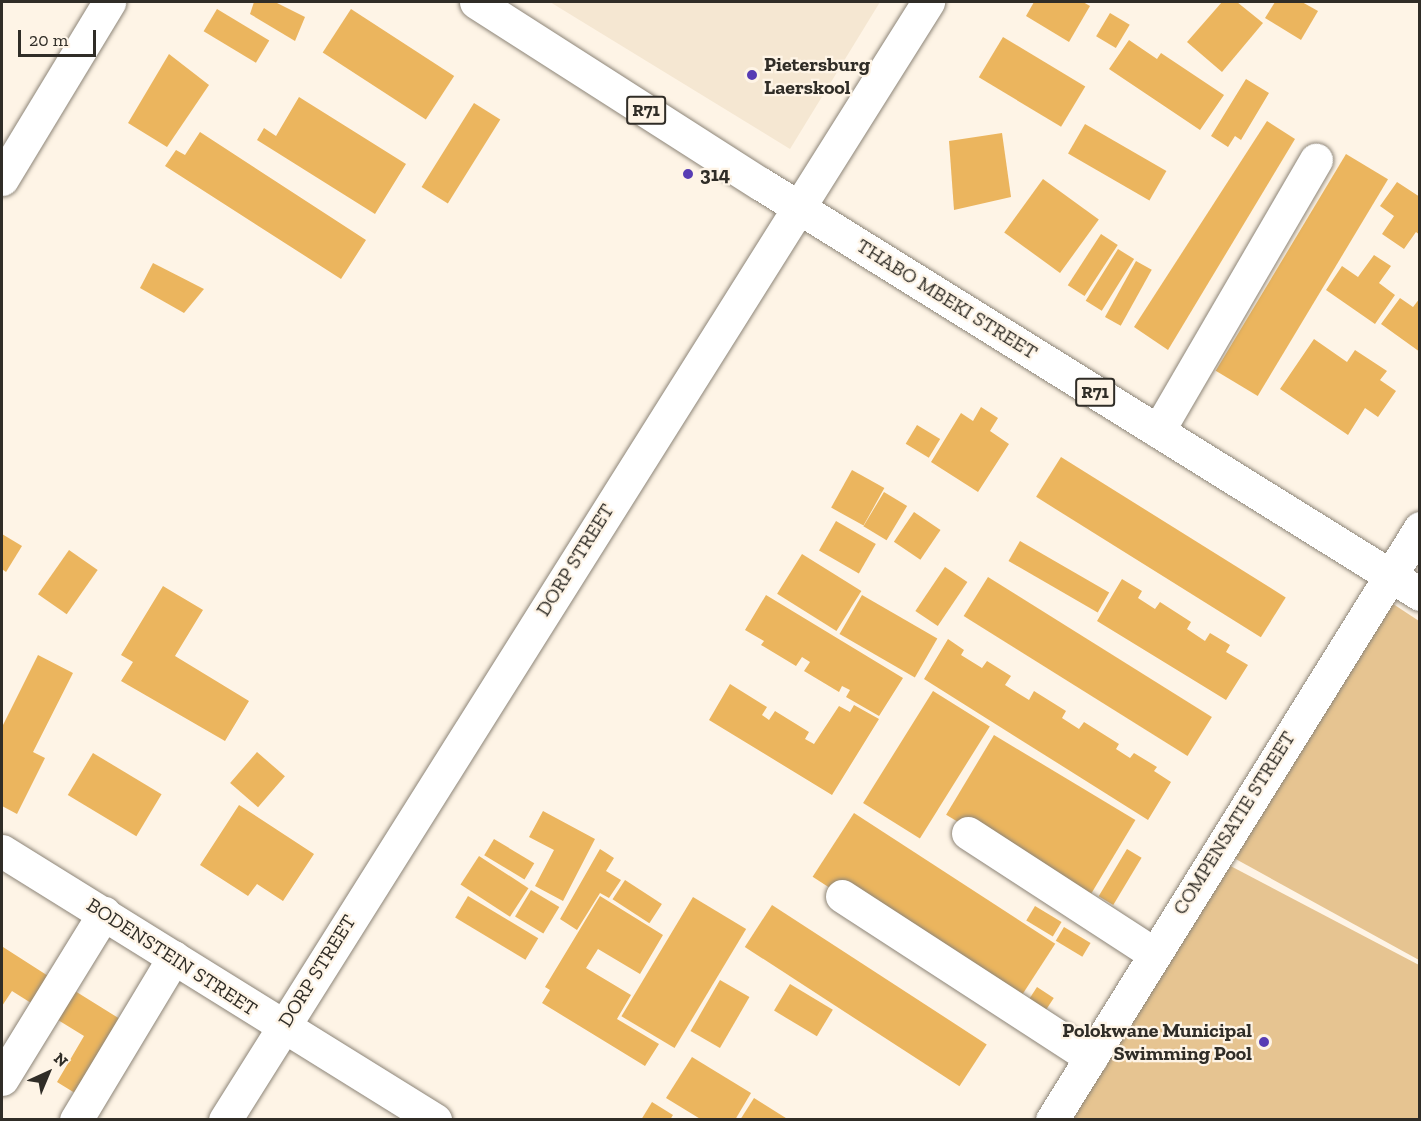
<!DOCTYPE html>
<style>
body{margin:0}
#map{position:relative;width:1421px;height:1121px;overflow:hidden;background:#fef4e6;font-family:"Zilla Slab",serif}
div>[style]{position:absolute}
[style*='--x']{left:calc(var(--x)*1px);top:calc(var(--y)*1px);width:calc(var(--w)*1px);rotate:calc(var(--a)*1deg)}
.built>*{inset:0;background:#f5e7d2}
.green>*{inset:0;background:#e6c491}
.building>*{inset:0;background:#ebb55e;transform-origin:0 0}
.roads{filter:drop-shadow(0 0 2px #8d8578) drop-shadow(0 0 2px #8d8578)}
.minor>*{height:33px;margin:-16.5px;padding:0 16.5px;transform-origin:16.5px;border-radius:16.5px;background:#fff}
.major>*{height:33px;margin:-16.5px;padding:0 16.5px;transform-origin:16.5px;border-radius:16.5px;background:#fff}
.dots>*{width:16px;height:16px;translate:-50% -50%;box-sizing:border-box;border:3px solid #fef4e6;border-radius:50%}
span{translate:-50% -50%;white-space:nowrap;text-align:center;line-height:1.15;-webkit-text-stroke:4.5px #fef4e6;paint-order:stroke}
.shield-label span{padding:2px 4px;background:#fef4e6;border:2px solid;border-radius:4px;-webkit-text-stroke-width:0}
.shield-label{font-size:18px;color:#302d27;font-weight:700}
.poi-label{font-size:20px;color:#302d27;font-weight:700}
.left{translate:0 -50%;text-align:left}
.right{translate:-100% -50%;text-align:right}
.street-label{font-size:20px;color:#302d27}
.frame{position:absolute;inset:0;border:3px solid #302d27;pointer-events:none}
.north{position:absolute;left:18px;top:1043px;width:60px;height:60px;-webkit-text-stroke:4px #fef4e6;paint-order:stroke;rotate:44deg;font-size:16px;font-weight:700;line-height:24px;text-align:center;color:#302d27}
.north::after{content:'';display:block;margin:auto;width:21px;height:27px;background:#302d27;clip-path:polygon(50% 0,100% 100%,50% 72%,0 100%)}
.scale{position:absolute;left:18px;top:30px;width:78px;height:27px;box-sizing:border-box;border:3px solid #302d27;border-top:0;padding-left:8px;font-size:18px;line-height:21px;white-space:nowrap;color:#302d27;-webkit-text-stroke:4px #fef4e6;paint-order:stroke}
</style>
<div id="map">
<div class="built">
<i style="clip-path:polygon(550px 2px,880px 2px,790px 149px)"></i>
</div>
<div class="green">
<i style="clip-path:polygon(1381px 596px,1419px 621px,1419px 960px,1223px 852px)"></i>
<i style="clip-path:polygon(1221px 861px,1419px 965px,1419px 1119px,1062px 1120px)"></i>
</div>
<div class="building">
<i style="clip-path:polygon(254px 2px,275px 2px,305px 17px,295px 41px,250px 14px)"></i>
<i style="clip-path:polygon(1034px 2px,1083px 2px,1090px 6px,1069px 42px,1026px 16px)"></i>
<i style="clip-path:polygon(1222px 2px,1237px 2px,1263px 23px,1222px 72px,1187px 42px)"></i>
<i style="clip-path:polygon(1275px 2px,1302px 2px,1318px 11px,1301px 40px,1265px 18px)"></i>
<i style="left:217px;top:9px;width:61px;height:26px;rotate:31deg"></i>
<i style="left:351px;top:9px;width:123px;height:52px;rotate:33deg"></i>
<i style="left:1110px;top:13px;width:23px;height:27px;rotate:31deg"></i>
<i style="left:1003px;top:37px;width:96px;height:47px;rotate:31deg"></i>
<i style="clip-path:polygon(1129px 40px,1157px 59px,1161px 53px,1224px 95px,1200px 130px,1109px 69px)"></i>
<i style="clip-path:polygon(169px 54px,209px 85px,167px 147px,128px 123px)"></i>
<i style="clip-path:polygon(1246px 79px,1269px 93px,1241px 140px,1235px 136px,1228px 147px,1211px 136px)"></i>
<i style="clip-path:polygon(299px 97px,406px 164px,375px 214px,257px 140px,264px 128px,276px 136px)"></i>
<i style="left:474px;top:103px;width:31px;height:99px;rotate:32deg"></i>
<i style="clip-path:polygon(1267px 121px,1295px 139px,1168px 350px,1134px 327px)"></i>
<i style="left:1085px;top:124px;width:94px;height:34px;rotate:30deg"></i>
<i style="clip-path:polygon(200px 132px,366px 240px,341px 279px,165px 166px,176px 150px,185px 155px)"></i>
<i style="clip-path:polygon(1002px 133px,1011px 197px,954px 210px,949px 141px)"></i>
<i style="left:1346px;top:154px;width:49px;height:253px;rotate:31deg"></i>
<i style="left:1043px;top:179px;width:69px;height:66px;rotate:36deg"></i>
<i style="clip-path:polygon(1397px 182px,1420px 197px,1420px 235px,1416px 232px,1404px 249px,1382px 234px,1394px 216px,1380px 206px)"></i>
<i style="left:1101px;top:234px;width:20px;height:61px;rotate:33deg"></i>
<i style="left:1118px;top:249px;width:19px;height:61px;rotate:32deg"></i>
<i style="clip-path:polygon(1374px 255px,1391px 266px,1379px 283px,1395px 295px,1375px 324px,1326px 290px,1342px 266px,1358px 277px)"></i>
<i style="left:1136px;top:261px;width:18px;height:64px;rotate:29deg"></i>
<i style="clip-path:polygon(153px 263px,204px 289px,184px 313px,140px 288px)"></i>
<i style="clip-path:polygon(1400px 298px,1413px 307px,1420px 298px,1420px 352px,1381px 324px)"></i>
<i style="clip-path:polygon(1314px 339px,1347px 362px,1355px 350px,1387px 371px,1380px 380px,1396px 391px,1378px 417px,1365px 408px,1348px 435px,1280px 389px)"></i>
<i style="clip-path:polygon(981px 407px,998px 418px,990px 431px,1009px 444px,978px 492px,931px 462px,961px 413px,973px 421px)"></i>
<i style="left:917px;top:425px;width:27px;height:22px;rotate:31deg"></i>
<i style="left:1061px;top:457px;width:265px;height:47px;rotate:32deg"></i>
<i style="left:852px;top:470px;width:37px;height:43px;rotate:29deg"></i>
<i style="left:884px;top:492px;width:27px;height:40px;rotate:31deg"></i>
<i style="left:914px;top:512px;width:32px;height:36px;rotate:34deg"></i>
<i style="left:836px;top:521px;width:46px;height:34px;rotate:30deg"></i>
<i style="clip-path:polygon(2px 534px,22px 546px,6px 572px,2px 569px)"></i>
<i style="left:1020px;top:541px;width:103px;height:23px;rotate:30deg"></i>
<i style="left:69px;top:550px;width:35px;height:54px;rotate:35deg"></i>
<i style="left:802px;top:554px;width:70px;height:47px;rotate:32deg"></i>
<i style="left:945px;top:567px;width:27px;height:53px;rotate:34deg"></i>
<i style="left:988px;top:577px;width:264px;height:46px;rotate:32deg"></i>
<i style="clip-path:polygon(1122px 579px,1142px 591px,1138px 598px,1155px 609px,1160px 602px,1191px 622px,1187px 629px,1205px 641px,1210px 633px,1230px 645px,1226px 652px,1248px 665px,1226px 700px,1097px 621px)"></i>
<i style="clip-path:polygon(163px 586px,203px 610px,175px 656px,249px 701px,225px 741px,121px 681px,133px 662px,121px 655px)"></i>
<i style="clip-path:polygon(766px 595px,903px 678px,879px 716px,846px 697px,850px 690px,842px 686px,839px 692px,804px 671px,810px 662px,802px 657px,796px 666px,761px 645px,764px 641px,745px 630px)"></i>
<i style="left:862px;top:595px;width:87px;height:45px;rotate:30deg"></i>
<i style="clip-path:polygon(948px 639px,964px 650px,961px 655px,982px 668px,987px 661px,1011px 676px,1005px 685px,1029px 700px,1034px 691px,1066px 711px,1062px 718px,1079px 729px,1084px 722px,1119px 744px,1116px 749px,1130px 758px,1134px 753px,1157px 767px,1154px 771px,1171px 782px,1148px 820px,924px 679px)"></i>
<i style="clip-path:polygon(38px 655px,73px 673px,33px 752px,45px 758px,17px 814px,2px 806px,2px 727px)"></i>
<i style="clip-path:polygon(730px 684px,767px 707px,762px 715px,769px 720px,775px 711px,809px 732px,805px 739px,814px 744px,839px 706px,850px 712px,854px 705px,879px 719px,832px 795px,709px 720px)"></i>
<i style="left:933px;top:691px;width:67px;height:132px;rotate:32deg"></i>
<i style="left:994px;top:735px;width:165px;height:93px;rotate:31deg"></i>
<i style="left:257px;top:752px;width:37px;height:41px;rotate:41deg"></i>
<i style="left:93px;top:753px;width:80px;height:49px;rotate:31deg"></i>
<i style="clip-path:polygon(239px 805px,314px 854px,283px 901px,257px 884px,248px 896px,200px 865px)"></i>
<i style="clip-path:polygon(543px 811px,595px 839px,563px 901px,535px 886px,554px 850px,529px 837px)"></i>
<i style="left:854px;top:813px;width:240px;height:76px;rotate:33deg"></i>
<i style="left:494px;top:839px;width:47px;height:19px;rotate:31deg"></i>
<i style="clip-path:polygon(600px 849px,614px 858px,606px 871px,621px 880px,609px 898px,600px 893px,577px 930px,560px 919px)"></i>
<i style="left:1127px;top:849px;width:17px;height:55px;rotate:31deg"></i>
<i style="left:479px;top:856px;width:59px;height:34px;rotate:33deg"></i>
<i style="left:625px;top:880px;width:44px;height:23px;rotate:33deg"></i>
<i style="left:531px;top:890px;width:33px;height:31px;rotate:31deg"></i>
<i style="left:468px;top:896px;width:82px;height:25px;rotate:31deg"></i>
<i style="clip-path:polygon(600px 896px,663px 935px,640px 974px,598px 949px,586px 968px,631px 995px,617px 1019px,659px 1044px,645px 1066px,542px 1003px,550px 990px,545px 987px)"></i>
<i style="left:693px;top:897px;width:62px;height:139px;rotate:31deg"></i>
<i style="left:772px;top:905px;width:256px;height:50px;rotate:33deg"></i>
<i style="left:1035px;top:906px;width:31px;height:17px;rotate:31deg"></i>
<i style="left:1064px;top:927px;width:31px;height:16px;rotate:31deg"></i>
<i style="clip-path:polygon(3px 947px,56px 981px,39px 1008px,12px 991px,2px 1006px)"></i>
<i style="left:720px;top:980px;width:34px;height:59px;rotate:30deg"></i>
<i style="left:790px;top:984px;width:50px;height:31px;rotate:31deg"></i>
<i style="left:1037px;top:987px;width:20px;height:22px;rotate:33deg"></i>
<i style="clip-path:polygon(75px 991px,128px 1024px,83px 1098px,57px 1082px,84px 1036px,58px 1020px)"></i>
<i style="clip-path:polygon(692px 1057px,751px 1093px,735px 1120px,702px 1120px,666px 1098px)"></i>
<i style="clip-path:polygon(754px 1098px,789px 1120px,740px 1120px)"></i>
<i style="clip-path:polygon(652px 1102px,673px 1115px,670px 1120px,641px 1120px)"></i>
</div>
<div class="roads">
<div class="minor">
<i style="--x:2;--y:179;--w:207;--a:-58.8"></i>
<i style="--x:1158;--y:431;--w:314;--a:-59.8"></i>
<i style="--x:968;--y:833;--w:221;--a:33"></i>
<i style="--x:2;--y:851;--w:510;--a:31.85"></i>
<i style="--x:842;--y:896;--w:297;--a:33"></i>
<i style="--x:2;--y:1079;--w:195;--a:-58.4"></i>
<i style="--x:76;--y:1120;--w:190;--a:-59"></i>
<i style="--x:225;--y:1120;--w:1321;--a:-57.84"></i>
<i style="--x:1052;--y:1120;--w:697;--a:-58.13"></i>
</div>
<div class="major">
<i style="--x:476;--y:2;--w:338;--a:32.6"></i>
<i style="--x:761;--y:184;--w:776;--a:31.89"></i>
</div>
</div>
<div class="dots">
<i style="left:752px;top:75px;background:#573cb4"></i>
<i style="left:688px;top:174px;background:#573cb4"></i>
<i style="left:1264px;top:1042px;background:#573cb4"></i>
</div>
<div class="shield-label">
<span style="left:646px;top:110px">R71</span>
<span style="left:1095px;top:392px">R71</span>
</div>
<div class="poi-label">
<span class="left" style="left:764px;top:76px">Pietersburg<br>Laerskool</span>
<span class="left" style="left:700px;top:174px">314</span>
<span class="right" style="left:1252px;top:1042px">Polokwane Municipal<br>Swimming Pool</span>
</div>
<div class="street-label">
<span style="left:947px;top:299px;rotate:32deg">THABO MBEKI STREET</span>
<span style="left:575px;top:560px;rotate:-58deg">DORP STREET</span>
<span style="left:1234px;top:823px;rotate:-58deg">COMPENSATIE STREET</span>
<span style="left:172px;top:957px;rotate:33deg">BODENSTEIN STREET</span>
<span style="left:317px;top:971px;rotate:-58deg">DORP STREET</span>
</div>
<div class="frame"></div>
<div class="north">N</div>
<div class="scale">20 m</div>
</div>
